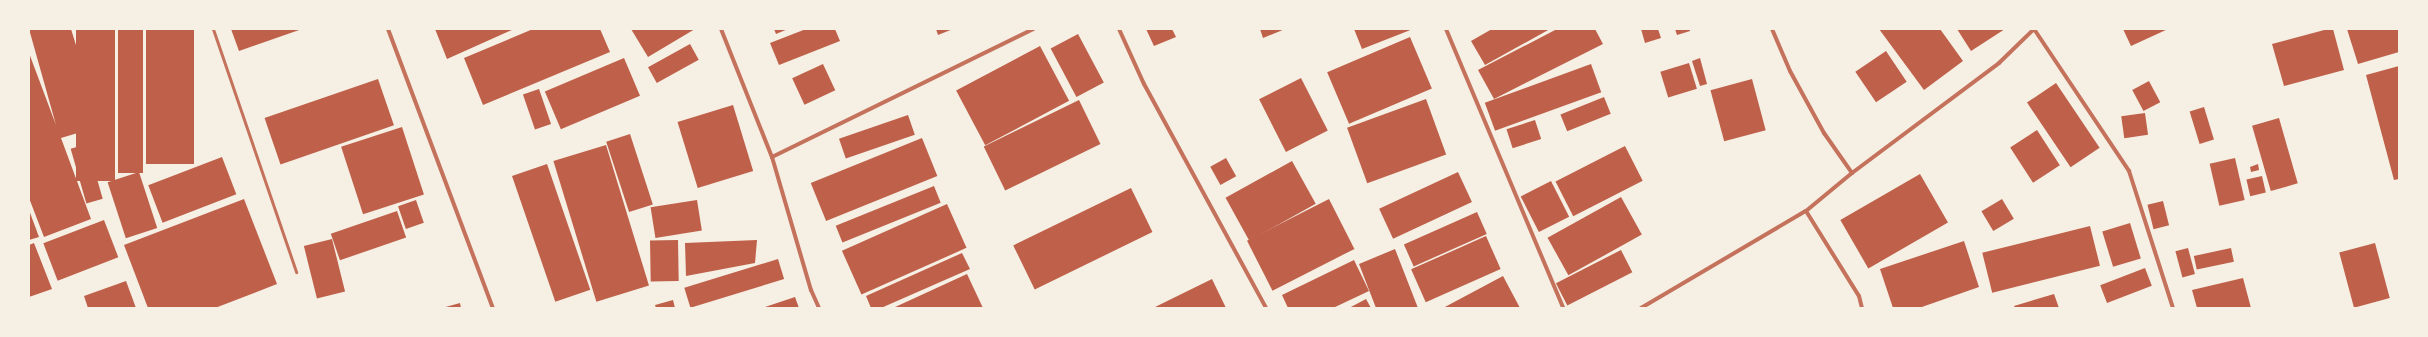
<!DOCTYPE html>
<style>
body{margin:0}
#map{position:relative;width:2428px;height:337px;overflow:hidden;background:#f6efe4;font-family:"DejaVu Sans",sans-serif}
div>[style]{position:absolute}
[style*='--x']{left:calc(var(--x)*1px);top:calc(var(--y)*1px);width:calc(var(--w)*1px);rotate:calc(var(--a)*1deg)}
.building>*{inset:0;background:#bf614a;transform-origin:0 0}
.service>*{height:3px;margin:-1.5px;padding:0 1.5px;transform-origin:1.5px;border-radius:1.5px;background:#c5725c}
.minor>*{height:4px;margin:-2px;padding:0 2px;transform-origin:2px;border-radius:2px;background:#c5725c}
span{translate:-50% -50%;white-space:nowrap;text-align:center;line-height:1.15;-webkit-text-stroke:3.5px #f6efe4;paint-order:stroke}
.frame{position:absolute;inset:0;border:30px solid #f6efe4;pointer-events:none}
</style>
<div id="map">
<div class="building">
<i style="clip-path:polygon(29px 29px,71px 29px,101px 126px,61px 138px,91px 219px,44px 237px,29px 198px,29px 53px,56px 125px)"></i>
<i style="left:76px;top:29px;width:39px;height:152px"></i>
<i style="left:118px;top:29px;width:25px;height:144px"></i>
<i style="left:146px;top:29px;width:48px;height:135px"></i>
<i style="clip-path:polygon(231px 29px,302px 29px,239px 51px)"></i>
<i style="clip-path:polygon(435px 29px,514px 29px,447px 59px)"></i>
<i style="clip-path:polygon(533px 29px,600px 29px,610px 52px,483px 105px,464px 58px)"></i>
<i style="clip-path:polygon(631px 29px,695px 29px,648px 57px)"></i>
<i style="clip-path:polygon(774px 29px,788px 29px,776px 34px)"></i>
<i style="clip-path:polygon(806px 29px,835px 29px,840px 41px,779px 65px,770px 43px)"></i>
<i style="clip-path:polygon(936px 29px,953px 29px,938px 35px)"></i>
<i style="clip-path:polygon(1146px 29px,1172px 29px,1176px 37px,1154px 46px)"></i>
<i style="clip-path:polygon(1260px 29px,1285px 29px,1263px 38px)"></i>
<i style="clip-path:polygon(1354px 29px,1413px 29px,1362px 49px)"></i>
<i style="clip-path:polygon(1492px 29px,1550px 29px,1485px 65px,1471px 41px)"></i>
<i style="clip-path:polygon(1557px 29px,1595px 29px,1603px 44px,1494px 99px,1478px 70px)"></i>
<i style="clip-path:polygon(1641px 29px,1658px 29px,1661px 38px,1645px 43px)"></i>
<i style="clip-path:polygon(1675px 29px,1690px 29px,1690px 31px,1677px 35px)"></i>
<i style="clip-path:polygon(1879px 29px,1940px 29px,1963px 61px,1924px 90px)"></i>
<i style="clip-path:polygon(1957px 29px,2005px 29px,1971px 51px)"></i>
<i style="clip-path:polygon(2123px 29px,2168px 29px,2131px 46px)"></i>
<i style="clip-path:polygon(2328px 29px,2333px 29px,2344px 70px,2284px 86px,2272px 44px)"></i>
<i style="clip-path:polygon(2347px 29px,2399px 29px,2399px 52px,2358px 64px)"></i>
<i style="left:1078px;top:34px;width:55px;height:31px;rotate:62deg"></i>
<i style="left:1410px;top:37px;width:56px;height:90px;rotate:67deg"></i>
<i style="left:690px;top:44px;width:18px;height:48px;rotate:61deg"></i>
<i style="left:1040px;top:46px;width:62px;height:95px;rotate:62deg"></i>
<i style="left:1886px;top:51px;width:37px;height:37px;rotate:56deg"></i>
<i style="left:624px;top:58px;width:41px;height:86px;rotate:67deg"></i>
<i style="clip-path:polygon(1700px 58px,1707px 84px,1700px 86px,1692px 61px)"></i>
<i style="left:1689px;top:63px;width:27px;height:30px;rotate:73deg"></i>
<i style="left:823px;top:64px;width:29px;height:34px;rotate:65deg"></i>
<i style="left:1591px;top:64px;width:30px;height:113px;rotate:70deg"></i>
<i style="clip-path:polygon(2399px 66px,2399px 179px,2394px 180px,2366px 75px)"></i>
<i style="left:1301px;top:78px;width:59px;height:47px;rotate:63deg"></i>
<i style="left:378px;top:79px;width:49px;height:120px;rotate:71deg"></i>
<i style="left:1752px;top:79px;width:53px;height:43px;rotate:75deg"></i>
<i style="left:2149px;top:81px;width:24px;height:19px;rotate:62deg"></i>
<i style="left:2056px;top:83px;width:78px;height:35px;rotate:56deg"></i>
<i style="left:539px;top:89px;width:37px;height:17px;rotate:71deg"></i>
<i style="left:1604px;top:97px;width:18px;height:47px;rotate:68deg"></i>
<i style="left:1426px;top:99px;width:59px;height:84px;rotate:70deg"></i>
<i style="left:1079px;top:100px;width:49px;height:106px;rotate:64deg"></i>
<i style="left:733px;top:105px;width:69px;height:58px;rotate:73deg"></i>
<i style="left:2204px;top:107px;width:34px;height:15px;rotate:73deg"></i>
<i style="left:2145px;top:113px;width:22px;height:24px;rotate:82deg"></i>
<i style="left:908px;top:115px;width:21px;height:73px;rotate:71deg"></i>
<i style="left:2279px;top:118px;width:68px;height:28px;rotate:74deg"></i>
<i style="left:1535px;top:120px;width:20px;height:30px;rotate:72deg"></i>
<i style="left:402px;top:127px;width:71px;height:64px;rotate:72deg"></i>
<i style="left:2037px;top:130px;width:42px;height:32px;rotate:57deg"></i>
<i style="left:630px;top:134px;width:74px;height:25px;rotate:72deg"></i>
<i style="left:922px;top:138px;width:41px;height:120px;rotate:68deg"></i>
<i style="left:87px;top:144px;width:57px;height:17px;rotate:74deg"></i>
<i style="left:606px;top:145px;width:147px;height:55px;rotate:73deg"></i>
<i style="left:1625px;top:146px;width:39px;height:78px;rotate:63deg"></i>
<i style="left:222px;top:157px;width:40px;height:79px;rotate:69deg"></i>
<i style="left:1226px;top:158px;width:21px;height:18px;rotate:61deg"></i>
<i style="left:2235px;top:158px;width:43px;height:26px;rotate:77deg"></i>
<i style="left:1292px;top:161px;width:49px;height:76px;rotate:61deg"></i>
<i style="left:547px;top:164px;width:133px;height:37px;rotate:71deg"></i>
<i style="clip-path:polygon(2258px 164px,2259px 170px,2251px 172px,2250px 167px)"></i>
<i style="left:139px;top:172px;width:59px;height:33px;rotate:72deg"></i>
<i style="left:1458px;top:172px;width:33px;height:87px;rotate:65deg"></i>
<i style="left:1920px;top:174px;width:56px;height:92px;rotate:60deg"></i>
<i style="left:2262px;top:176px;width:17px;height:16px;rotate:77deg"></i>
<i style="left:1551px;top:181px;width:40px;height:34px;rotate:63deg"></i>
<i style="left:934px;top:186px;width:18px;height:106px;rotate:68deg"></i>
<i style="left:1131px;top:188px;width:49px;height:131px;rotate:64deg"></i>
<i style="left:1621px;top:197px;width:43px;height:84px;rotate:61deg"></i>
<i style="clip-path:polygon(244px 199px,277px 284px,215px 308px,148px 308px,124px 245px)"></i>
<i style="left:1329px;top:199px;width:56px;height:92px;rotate:63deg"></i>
<i style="left:2002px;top:199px;width:23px;height:24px;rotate:59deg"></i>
<i style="left:416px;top:200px;width:24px;height:19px;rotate:71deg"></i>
<i style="left:697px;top:200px;width:31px;height:47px;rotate:81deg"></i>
<i style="left:2163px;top:201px;width:25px;height:16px;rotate:76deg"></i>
<i style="left:947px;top:204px;width:48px;height:115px;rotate:66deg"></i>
<i style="clip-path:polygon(29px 210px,39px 237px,29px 240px)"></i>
<i style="left:397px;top:211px;width:28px;height:70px;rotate:71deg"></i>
<i style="left:1477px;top:212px;width:24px;height:80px;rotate:66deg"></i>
<i style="left:104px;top:220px;width:40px;height:65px;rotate:69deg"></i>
<i style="left:2130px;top:223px;width:37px;height:29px;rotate:73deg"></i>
<i style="left:2090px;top:226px;width:41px;height:111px;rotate:76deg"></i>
<i style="left:1486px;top:236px;width:36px;height:82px;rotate:66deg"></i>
<i style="left:332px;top:239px;width:54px;height:29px;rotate:76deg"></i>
<i style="left:678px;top:240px;width:41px;height:28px;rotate:89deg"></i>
<i style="clip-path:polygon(757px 240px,755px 263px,686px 276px,685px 243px)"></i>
<i style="clip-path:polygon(1964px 241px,1979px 287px,1919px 308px,1893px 308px,1880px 269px)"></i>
<i style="clip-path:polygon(34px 243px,52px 289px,29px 297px,29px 245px)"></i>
<i style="left:2375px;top:243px;width:57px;height:37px;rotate:75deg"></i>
<i style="left:2188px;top:248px;width:27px;height:13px;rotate:75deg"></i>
<i style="left:2231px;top:248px;width:14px;height:38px;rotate:78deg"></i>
<i style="clip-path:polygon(1395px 249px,1418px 308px,1376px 308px,1359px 264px)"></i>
<i style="left:1621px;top:250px;width:25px;height:73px;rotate:63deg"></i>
<i style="clip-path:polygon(962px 253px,970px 269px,881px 308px,871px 308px,866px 296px)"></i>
<i style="left:778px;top:259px;width:21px;height:98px;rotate:73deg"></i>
<i style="clip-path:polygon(1354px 260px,1369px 291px,1333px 308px,1288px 308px,1282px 295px)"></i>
<i style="left:2145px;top:268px;width:19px;height:48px;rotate:69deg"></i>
<i style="clip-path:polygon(967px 274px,983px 308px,893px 308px)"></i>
<i style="clip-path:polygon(1503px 276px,1520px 308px,1443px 308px)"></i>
<i style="clip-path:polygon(2243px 278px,2251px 308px,2197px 308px,2192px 290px)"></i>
<i style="clip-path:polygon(1212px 279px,1226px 308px,1153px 308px)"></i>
<i style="clip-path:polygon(126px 281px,136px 308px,88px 308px,84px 296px)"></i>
<i style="clip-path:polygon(2054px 294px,2059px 308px,2015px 308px,2014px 306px)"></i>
<i style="clip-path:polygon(795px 297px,799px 308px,762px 308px)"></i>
<i style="clip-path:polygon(1366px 299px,1371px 308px,1349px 308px)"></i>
<i style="clip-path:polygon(673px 300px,675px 308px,656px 308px,655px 305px)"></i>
<i style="clip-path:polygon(460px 303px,461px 308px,442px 308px)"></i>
</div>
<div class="service">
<i style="--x:213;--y:29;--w:257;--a:71.1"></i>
</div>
<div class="minor">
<i style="--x:388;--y:29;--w:298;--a:69.4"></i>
<i style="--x:721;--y:29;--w:138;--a:68.3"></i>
<i style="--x:772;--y:157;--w:139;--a:73.7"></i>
<i style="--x:811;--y:290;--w:20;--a:66"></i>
<i style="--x:1119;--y:29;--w:60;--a:65.6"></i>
<i style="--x:1144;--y:84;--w:255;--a:61.4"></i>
<i style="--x:1446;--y:29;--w:303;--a:67.2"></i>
<i style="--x:1772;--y:29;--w:46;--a:66.8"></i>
<i style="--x:1790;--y:71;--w:71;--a:61.3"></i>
<i style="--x:1824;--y:133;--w:49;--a:55"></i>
<i style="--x:2034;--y:29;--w:171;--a:56.2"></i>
<i style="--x:2129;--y:171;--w:144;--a:72.2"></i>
<i style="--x:772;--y:157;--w:291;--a:-26.1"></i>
<i style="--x:1806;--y:211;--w:100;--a:58.1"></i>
<i style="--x:1859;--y:296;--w:12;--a:76"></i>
<i style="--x:1641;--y:308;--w:191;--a:-30.5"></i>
<i style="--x:1806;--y:211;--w:60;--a:-39.6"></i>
<i style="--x:1852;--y:173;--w:184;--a:-36.8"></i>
<i style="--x:1999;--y:63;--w:49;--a:-44.2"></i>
</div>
<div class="frame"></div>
</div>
